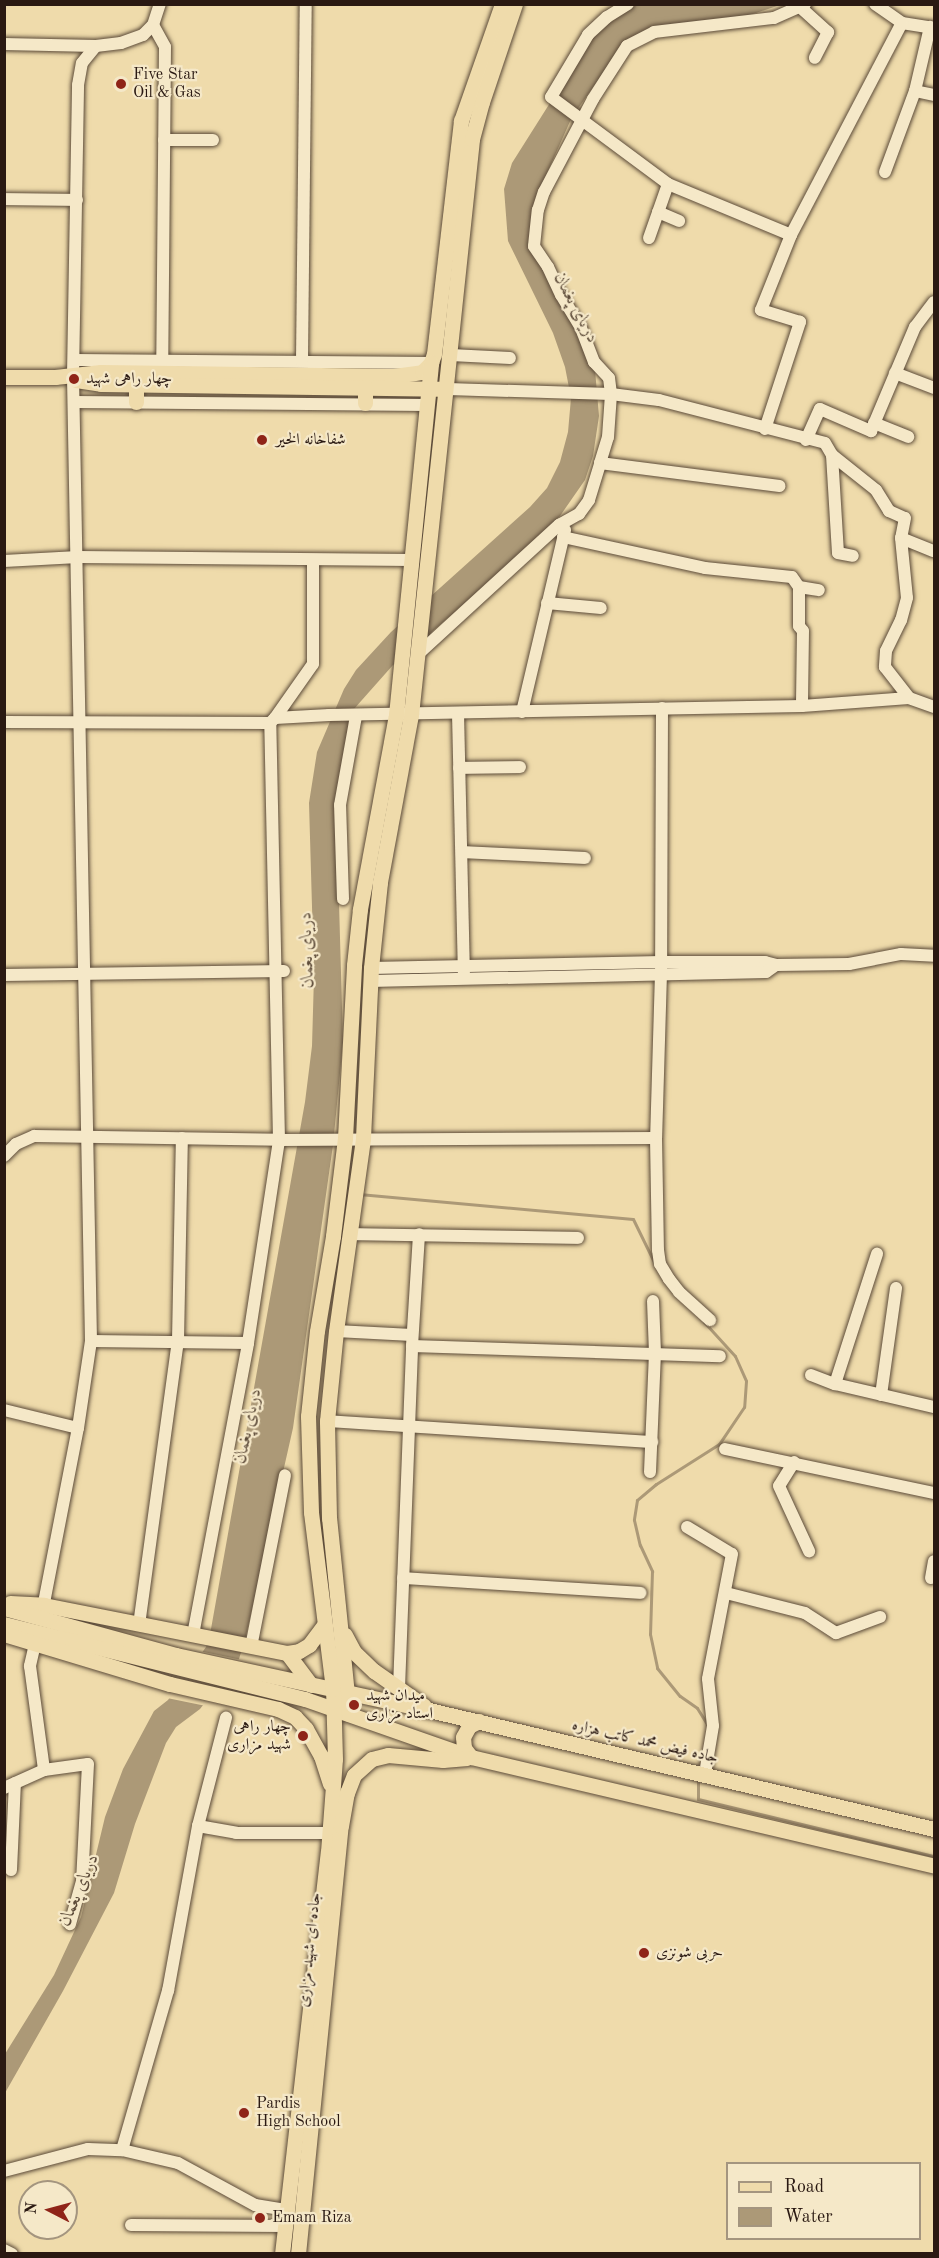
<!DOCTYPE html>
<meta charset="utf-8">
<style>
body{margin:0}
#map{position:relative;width:939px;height:2258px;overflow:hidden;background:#efdbab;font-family:"Old Standard TT",Amiri,serif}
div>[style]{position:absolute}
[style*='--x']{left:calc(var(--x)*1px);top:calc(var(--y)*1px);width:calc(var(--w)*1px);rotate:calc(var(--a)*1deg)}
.water>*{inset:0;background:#ac9977}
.pier>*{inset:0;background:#efdbab}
.stream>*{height:3px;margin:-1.5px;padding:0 1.5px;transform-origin:1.5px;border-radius:1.5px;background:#ac9977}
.roads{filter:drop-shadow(0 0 2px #5b4a38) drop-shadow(0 0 2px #5b4a38)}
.minor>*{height:12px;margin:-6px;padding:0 6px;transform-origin:6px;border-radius:6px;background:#f5e8c8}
.major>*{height:15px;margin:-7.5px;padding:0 7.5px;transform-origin:7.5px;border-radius:7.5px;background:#efdbab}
.dots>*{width:16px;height:16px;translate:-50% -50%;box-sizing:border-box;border:3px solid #f5e8c8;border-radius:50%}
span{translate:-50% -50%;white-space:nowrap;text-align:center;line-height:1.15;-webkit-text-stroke:4.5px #f5e8c8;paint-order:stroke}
.poi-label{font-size:16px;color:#2a1912}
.left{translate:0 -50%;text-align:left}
.right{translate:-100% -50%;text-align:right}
.street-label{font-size:16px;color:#2a1912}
.water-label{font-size:18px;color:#5e4c3a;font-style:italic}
.frame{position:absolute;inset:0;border:6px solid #2a1912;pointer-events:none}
.legend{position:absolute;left:726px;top:2162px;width:195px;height:78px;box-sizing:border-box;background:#f5e8c8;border:2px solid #a4957f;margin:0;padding:8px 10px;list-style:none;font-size:18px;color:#2a1912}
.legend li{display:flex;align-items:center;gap:12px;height:30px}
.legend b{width:30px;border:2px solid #a4957f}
.north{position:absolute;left:18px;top:2180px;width:60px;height:60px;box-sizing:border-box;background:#f5e8c8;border:2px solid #a4957f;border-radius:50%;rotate:276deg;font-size:16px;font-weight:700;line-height:24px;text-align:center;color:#2a1912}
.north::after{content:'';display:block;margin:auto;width:21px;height:27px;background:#8f2418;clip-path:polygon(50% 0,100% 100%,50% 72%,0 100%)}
</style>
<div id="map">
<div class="water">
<i style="clip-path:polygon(636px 5px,780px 5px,750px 15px,660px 27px,613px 59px,572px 117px,539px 191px,533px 236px,595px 370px,599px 416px,593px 456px,585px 480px,560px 516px,498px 575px,393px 665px,354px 709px,338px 868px,343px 1042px,333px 1145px,293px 1428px,246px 1636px,239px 1659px,200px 1709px,176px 1727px,166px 1743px,135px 1824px,114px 1893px,63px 1991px,5px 2093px,5px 2054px,54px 1975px,81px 1917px,105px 1817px,123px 1769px,154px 1711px,168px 1700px,206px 1647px,211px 1629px,305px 1102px,312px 1046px,314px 976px,309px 803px,317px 752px,344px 689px,356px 670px,391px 632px,530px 507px,547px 488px,560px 462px,568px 432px,571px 398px,565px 367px,553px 333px,508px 241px,504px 189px,512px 163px,591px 38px,621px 12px)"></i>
</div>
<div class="pier">
<i style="clip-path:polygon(199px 1651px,242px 1660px,206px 1706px,167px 1698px)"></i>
</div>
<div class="stream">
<i style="--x:359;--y:1194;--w:275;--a:5.2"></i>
<i style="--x:633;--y:1219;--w:48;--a:64"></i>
<i style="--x:704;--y:1322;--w:46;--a:47.6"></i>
<i style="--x:735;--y:1356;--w:27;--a:66"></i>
<i style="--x:746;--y:1381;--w:26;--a:94"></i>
<i style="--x:744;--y:1407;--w:45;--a:124"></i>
<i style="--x:719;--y:1444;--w:75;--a:147.6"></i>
<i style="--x:656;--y:1484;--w:25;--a:140"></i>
<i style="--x:637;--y:1500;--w:20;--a:99"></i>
<i style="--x:634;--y:1520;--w:26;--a:77"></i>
<i style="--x:640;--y:1545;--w:29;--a:65"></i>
<i style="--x:652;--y:1571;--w:63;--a:91.8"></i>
<i style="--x:650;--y:1634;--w:35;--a:78"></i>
<i style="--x:657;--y:1668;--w:36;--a:51"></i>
<i style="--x:680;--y:1696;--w:21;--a:35"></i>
<i style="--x:697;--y:1708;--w:22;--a:58"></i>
<i style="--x:698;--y:1780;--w:19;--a:90"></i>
<i style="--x:698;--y:1799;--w:243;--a:13.6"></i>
</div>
<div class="roads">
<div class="minor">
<i style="--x:628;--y:4;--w:25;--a:148"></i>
<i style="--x:607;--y:17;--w:26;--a:137"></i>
<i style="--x:588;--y:35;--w:72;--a:120.8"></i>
<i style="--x:551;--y:97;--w:146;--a:36.6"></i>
<i style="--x:668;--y:184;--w:133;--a:22.5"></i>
<i style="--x:875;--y:4;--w:33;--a:35"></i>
<i style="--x:902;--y:23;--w:32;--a:9"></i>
<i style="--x:800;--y:7;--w:38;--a:42"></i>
<i style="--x:828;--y:32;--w:29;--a:117"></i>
<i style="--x:153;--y:25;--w:25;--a:61"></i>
<i style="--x:165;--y:47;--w:314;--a:90.5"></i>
<i style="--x:4;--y:44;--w:92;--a:1.2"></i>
<i style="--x:96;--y:46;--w:25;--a:-7"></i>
<i style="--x:121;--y:43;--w:23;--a:-20"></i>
<i style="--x:143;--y:35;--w:14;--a:-45"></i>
<i style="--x:153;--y:25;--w:22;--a:-72"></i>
<i style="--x:915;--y:91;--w:19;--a:12"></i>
<i style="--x:164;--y:140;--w:49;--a:0"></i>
<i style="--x:885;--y:172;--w:86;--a:-69.7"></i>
<i style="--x:915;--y:91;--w:66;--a:-76.8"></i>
<i style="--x:4;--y:199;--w:73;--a:0.8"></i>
<i style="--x:658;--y:212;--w:23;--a:23"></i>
<i style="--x:649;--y:238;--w:57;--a:-70.6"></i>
<i style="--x:451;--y:355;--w:59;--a:2.9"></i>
<i style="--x:74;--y:360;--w:357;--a:0.5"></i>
<i style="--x:302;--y:361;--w:357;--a:-89.4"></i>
<i style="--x:895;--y:373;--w:42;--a:21"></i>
<i style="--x:448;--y:389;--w:163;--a:1.8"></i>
<i style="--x:611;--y:394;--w:48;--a:7.1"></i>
<i style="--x:659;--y:400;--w:171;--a:14.5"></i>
<i style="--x:825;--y:443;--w:14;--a:60"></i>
<i style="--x:832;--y:455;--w:56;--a:38.5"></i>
<i style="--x:876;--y:490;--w:25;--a:58"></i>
<i style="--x:889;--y:511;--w:17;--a:24"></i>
<i style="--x:905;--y:518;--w:20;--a:101"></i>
<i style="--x:901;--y:538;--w:60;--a:84.3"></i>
<i style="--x:907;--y:598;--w:23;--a:105"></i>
<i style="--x:901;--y:620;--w:34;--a:116"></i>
<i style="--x:886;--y:651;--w:16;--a:94"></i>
<i style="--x:885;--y:667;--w:39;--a:52"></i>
<i style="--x:74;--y:402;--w:353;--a:0.5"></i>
<i style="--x:874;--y:423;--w:37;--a:22"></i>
<i style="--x:765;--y:429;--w:113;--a:-71.9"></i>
<i style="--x:800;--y:322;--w:41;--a:-162.9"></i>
<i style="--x:761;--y:310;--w:81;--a:-68.2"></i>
<i style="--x:791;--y:235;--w:239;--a:-62.4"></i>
<i style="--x:806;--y:440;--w:34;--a:-66"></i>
<i style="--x:820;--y:409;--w:56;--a:23.3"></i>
<i style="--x:871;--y:431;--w:113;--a:-67.1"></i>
<i style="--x:915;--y:327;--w:31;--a:-53"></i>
<i style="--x:832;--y:455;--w:98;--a:86.5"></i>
<i style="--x:838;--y:553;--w:15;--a:11"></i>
<i style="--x:600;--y:463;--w:181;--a:7.3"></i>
<i style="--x:563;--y:537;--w:145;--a:12.3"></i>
<i style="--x:705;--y:568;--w:87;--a:5.9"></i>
<i style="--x:792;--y:577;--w:12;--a:55"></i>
<i style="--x:799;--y:587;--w:20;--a:9"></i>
<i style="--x:901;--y:538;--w:35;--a:22"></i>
<i style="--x:4;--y:561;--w:74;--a:-3.1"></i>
<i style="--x:78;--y:557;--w:334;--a:0.5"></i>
<i style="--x:799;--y:587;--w:39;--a:90"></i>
<i style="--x:799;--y:626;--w:6;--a:51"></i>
<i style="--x:803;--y:631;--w:75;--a:90.8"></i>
<i style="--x:547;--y:603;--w:54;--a:5.3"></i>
<i style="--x:417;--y:655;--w:193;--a:-42.5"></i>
<i style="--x:559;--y:525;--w:23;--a:-29"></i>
<i style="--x:579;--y:514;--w:17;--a:-54"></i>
<i style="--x:589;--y:500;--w:39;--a:-73"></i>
<i style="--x:600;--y:463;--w:27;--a:-73"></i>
<i style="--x:608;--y:437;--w:43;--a:-86"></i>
<i style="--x:611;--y:394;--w:16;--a:-97"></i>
<i style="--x:609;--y:378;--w:22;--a:-133"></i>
<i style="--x:594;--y:362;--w:36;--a:-111"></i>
<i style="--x:581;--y:328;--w:39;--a:-121"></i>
<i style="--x:561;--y:295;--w:31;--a:-115"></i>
<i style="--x:548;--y:267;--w:25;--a:-124"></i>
<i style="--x:534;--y:246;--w:36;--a:-84"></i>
<i style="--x:538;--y:210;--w:19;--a:-72"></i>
<i style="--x:544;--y:192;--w:105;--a:-62.2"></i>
<i style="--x:593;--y:99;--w:63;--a:-57.3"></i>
<i style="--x:627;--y:46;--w:30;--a:-27"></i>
<i style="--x:654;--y:32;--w:121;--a:-6.7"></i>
<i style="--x:774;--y:18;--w:34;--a:-24"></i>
<i style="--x:662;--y:708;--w:265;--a:90.2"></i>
<i style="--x:661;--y:973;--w:165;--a:91.7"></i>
<i style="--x:656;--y:1138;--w:112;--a:89"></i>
<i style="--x:658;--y:1250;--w:14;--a:82"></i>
<i style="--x:660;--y:1264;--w:17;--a:59"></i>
<i style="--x:669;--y:1279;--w:16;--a:52"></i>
<i style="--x:679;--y:1292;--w:42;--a:42.1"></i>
<i style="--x:522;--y:712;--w:187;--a:-76.7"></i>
<i style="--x:458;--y:713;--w:260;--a:88.7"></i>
<i style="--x:275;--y:718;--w:66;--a:-54.9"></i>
<i style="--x:313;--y:664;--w:104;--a:-90"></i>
<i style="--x:4;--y:722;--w:266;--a:0.2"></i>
<i style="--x:270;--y:723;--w:7;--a:-45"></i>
<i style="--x:275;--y:718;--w:54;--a:-3.2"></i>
<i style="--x:329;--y:715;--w:473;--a:-1.1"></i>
<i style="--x:802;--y:706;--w:107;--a:-4.3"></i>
<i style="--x:909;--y:698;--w:27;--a:20"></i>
<i style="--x:459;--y:768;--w:61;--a:-0.9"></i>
<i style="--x:462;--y:852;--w:123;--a:2.8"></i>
<i style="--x:343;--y:899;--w:94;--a:-91.8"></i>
<i style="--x:340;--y:805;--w:90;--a:-79.8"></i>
<i style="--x:371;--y:968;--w:290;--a:-1.2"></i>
<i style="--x:661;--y:962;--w:104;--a:0"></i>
<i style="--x:765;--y:962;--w:11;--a:15"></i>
<i style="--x:776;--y:965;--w:73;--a:-0.8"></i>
<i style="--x:849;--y:964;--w:53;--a:-10.9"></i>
<i style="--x:901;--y:954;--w:33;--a:3"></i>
<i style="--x:4;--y:975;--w:280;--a:-0.8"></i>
<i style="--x:370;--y:981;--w:396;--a:-1.3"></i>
<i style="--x:766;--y:972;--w:12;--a:-35"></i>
<i style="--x:4;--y:1156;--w:17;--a:-45"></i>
<i style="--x:16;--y:1144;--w:20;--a:-24"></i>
<i style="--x:34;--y:1136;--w:245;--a:0.9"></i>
<i style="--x:279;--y:1140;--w:377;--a:-0.3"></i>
<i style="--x:351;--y:1234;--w:227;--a:1"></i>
<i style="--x:336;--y:1331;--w:76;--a:3"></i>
<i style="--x:91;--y:1341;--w:157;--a:0.7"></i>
<i style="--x:412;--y:1346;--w:308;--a:1.9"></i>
<i style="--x:811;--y:1375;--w:26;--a:21"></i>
<i style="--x:835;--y:1384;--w:102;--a:13.1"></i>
<i style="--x:835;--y:1384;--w:137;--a:-72.1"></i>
<i style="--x:881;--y:1395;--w:108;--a:-82"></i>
<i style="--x:4;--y:1410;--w:76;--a:13.7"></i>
<i style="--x:327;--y:1421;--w:326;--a:3.7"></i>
<i style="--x:725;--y:1449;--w:214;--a:11.9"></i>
<i style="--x:794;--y:1462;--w:28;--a:122"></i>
<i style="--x:779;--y:1486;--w:72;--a:65.2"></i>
<i style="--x:650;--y:1472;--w:119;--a:-87.6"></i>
<i style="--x:655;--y:1353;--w:52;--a:-92.2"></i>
<i style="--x:687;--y:1527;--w:52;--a:31"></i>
<i style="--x:732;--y:1554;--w:127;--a:100.9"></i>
<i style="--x:708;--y:1679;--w:47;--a:83.9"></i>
<i style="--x:713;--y:1726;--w:49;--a:99.5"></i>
<i style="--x:403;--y:1578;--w:238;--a:3.6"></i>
<i style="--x:931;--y:1578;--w:17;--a:-80"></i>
<i style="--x:726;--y:1593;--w:81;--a:14.2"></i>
<i style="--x:805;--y:1613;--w:37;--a:33"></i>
<i style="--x:836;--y:1633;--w:47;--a:-20"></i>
<i style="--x:42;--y:1613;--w:188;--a:-79"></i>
<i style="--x:78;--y:1428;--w:88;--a:-81.5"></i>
<i style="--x:91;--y:1341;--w:966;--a:-91.07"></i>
<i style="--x:73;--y:375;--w:290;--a:-89"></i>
<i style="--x:78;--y:85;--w:22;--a:-80"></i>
<i style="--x:82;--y:63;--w:22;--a:-51"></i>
<i style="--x:139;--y:1625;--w:287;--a:-82.2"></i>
<i style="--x:178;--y:1341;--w:203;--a:-88.9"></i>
<i style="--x:193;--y:1635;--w:297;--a:-79.3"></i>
<i style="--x:248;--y:1343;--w:205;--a:-81.3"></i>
<i style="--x:279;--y:1140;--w:417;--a:-91.2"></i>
<i style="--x:35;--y:1644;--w:23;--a:103"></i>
<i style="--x:30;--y:1666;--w:105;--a:82.3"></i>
<i style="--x:251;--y:1647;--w:175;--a:-78.8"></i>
<i style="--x:399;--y:1688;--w:342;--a:-87.8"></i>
<i style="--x:412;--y:1346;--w:112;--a:-86.4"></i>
<i style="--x:4;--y:1788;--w:44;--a:-24.2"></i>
<i style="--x:44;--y:1770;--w:44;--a:-7.8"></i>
<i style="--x:88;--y:1764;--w:117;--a:92.9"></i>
<i style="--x:82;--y:1881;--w:45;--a:105.6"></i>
<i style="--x:198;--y:1826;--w:39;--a:10"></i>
<i style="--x:236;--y:1833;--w:93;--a:0"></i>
<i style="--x:11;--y:1870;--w:87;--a:-87.4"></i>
<i style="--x:122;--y:2150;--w:166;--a:-73.9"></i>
<i style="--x:168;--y:1991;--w:168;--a:-79.7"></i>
<i style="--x:198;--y:1826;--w:112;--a:-75.5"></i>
<i style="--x:4;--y:2171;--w:87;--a:-14.7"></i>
<i style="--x:88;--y:2149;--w:34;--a:2"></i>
<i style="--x:122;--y:2150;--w:57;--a:13.1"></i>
<i style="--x:178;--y:2163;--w:88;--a:28.6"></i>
<i style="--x:255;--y:2205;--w:31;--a:9"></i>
<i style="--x:131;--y:2225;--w:154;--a:0.4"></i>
<i style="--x:4;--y:2250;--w:9;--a:27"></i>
</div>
<div class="major">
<i style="--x:4;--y:377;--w:51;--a:0"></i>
<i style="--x:55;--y:377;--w:46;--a:-6.2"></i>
<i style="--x:101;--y:372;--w:293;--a:0.8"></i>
<i style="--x:394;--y:376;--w:28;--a:-8"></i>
<i style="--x:422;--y:372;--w:13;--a:-45"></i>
<i style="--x:431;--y:363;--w:9;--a:-72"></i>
<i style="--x:434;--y:354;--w:235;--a:-83.4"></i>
<i style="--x:461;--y:121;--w:124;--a:-70.7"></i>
<i style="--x:76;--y:380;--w:25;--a:9"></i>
<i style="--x:101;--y:384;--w:338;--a:0.8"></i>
<i style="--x:136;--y:384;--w:18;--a:90"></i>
<i style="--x:365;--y:403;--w:16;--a:-90"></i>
<i style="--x:10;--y:1603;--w:34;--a:3"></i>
<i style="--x:44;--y:1605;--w:248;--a:11.2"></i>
<i style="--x:287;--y:1653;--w:12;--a:-9"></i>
<i style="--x:299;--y:1651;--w:12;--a:-31"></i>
<i style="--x:309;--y:1645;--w:25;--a:-53"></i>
<i style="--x:4;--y:1608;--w:178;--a:15.3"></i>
<i style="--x:176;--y:1655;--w:259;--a:12.3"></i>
<i style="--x:429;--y:1710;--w:519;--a:13.26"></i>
<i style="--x:4;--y:1624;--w:310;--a:14"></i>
<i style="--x:305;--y:1699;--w:176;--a:19.3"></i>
<i style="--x:471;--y:1757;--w:476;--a:13.2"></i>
<i style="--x:4;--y:1634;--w:173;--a:16.8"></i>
<i style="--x:170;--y:1684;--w:111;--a:13"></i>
<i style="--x:278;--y:1709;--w:19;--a:25"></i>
<i style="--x:295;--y:1717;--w:16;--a:47"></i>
<i style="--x:306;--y:1729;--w:31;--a:61"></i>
<i style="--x:321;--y:1756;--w:29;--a:72"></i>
<i style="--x:345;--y:1635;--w:19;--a:62"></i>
<i style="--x:354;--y:1652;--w:28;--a:44"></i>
<i style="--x:374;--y:1671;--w:61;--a:35"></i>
<i style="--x:287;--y:1653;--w:40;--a:53"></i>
<i style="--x:349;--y:1714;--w:197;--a:-95.8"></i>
<i style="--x:329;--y:1518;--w:97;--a:-91.2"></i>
<i style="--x:327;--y:1421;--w:90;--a:-84.3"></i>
<i style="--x:336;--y:1331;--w:195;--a:-82"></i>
<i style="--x:363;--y:1138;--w:170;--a:-87.3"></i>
<i style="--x:371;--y:968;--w:86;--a:-84"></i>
<i style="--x:380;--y:882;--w:170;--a:-79.5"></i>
<i style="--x:411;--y:715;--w:579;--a:-83.95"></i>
<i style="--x:472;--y:139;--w:38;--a:-75"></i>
<i style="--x:482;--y:102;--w:103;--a:-71.4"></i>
<i style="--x:471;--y:1757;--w:11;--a:-128"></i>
<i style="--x:464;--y:1748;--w:11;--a:-95"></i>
<i style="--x:463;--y:1737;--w:13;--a:-61"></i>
<i style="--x:469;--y:1726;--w:11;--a:-27"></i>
<i style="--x:282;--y:2254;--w:405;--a:-83.5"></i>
<i style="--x:328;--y:1852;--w:93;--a:-85.7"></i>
<i style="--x:335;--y:1759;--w:70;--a:-91.6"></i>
<i style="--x:333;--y:1689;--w:178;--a:-97.1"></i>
<i style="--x:311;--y:1512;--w:96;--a:-91.8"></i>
<i style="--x:308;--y:1416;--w:85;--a:-84"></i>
<i style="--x:317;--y:1331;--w:96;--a:-80.4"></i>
<i style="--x:333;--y:1236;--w:99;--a:-83"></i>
<i style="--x:345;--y:1138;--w:173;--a:-87"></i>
<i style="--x:354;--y:965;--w:56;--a:-83.9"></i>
<i style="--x:360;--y:909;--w:197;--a:-79.5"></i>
<i style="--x:396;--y:715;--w:354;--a:-84.3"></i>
<i style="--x:298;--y:2254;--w:430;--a:-84.3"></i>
<i style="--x:341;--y:1826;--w:34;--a:-80"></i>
<i style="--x:347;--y:1793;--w:19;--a:-69"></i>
<i style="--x:354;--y:1775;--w:24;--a:-42"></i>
<i style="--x:372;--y:1759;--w:16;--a:-14"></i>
<i style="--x:388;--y:1755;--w:55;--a:5.2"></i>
<i style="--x:443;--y:1760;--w:24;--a:-5"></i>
</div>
</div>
<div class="dots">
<i style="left:121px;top:84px;background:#8f2418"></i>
<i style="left:74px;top:379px;background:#8f2418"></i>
<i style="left:262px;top:440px;background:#8f2418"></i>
<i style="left:354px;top:1705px;background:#8f2418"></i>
<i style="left:303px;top:1736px;background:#8f2418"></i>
<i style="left:644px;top:1953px;background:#8f2418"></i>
<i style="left:244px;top:2113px;background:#8f2418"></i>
<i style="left:260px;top:2218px;background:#8f2418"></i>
</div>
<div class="poi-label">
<span class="left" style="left:133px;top:84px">Five Star<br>Oil &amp; Gas</span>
<span class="left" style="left:86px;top:379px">چهار راهی شهید</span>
<span class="left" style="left:276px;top:440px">شفاخانه الخیر</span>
<span class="left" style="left:366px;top:1705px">میدان شهید<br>استاد مزاری</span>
<span class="right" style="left:291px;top:1736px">چهار راهی<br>شهید مزاری</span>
<span class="left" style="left:656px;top:1953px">حربی شونزی</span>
<span class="left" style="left:256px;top:2113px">Pardis<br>High School</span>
<span class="left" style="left:272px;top:2218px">Emam Riza</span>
</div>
<div class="street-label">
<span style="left:645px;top:1742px;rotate:13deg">جاده فیض محمد کاتب هزاره</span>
<span style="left:310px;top:1950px;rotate:-84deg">جاده ای شهید مزاری</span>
</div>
<div class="water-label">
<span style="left:576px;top:308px;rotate:62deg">دریای پغمان</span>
<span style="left:307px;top:950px;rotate:-92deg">دریای پغمان</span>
<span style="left:248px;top:1426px;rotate:-78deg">دریای پغمان</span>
<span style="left:79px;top:1890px;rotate:-67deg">دریای پغمان</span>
</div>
<div class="frame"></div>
<ul class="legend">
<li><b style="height:8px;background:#efdbab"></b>Road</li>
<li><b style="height:16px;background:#ac9977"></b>Water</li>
</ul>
<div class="north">N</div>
</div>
